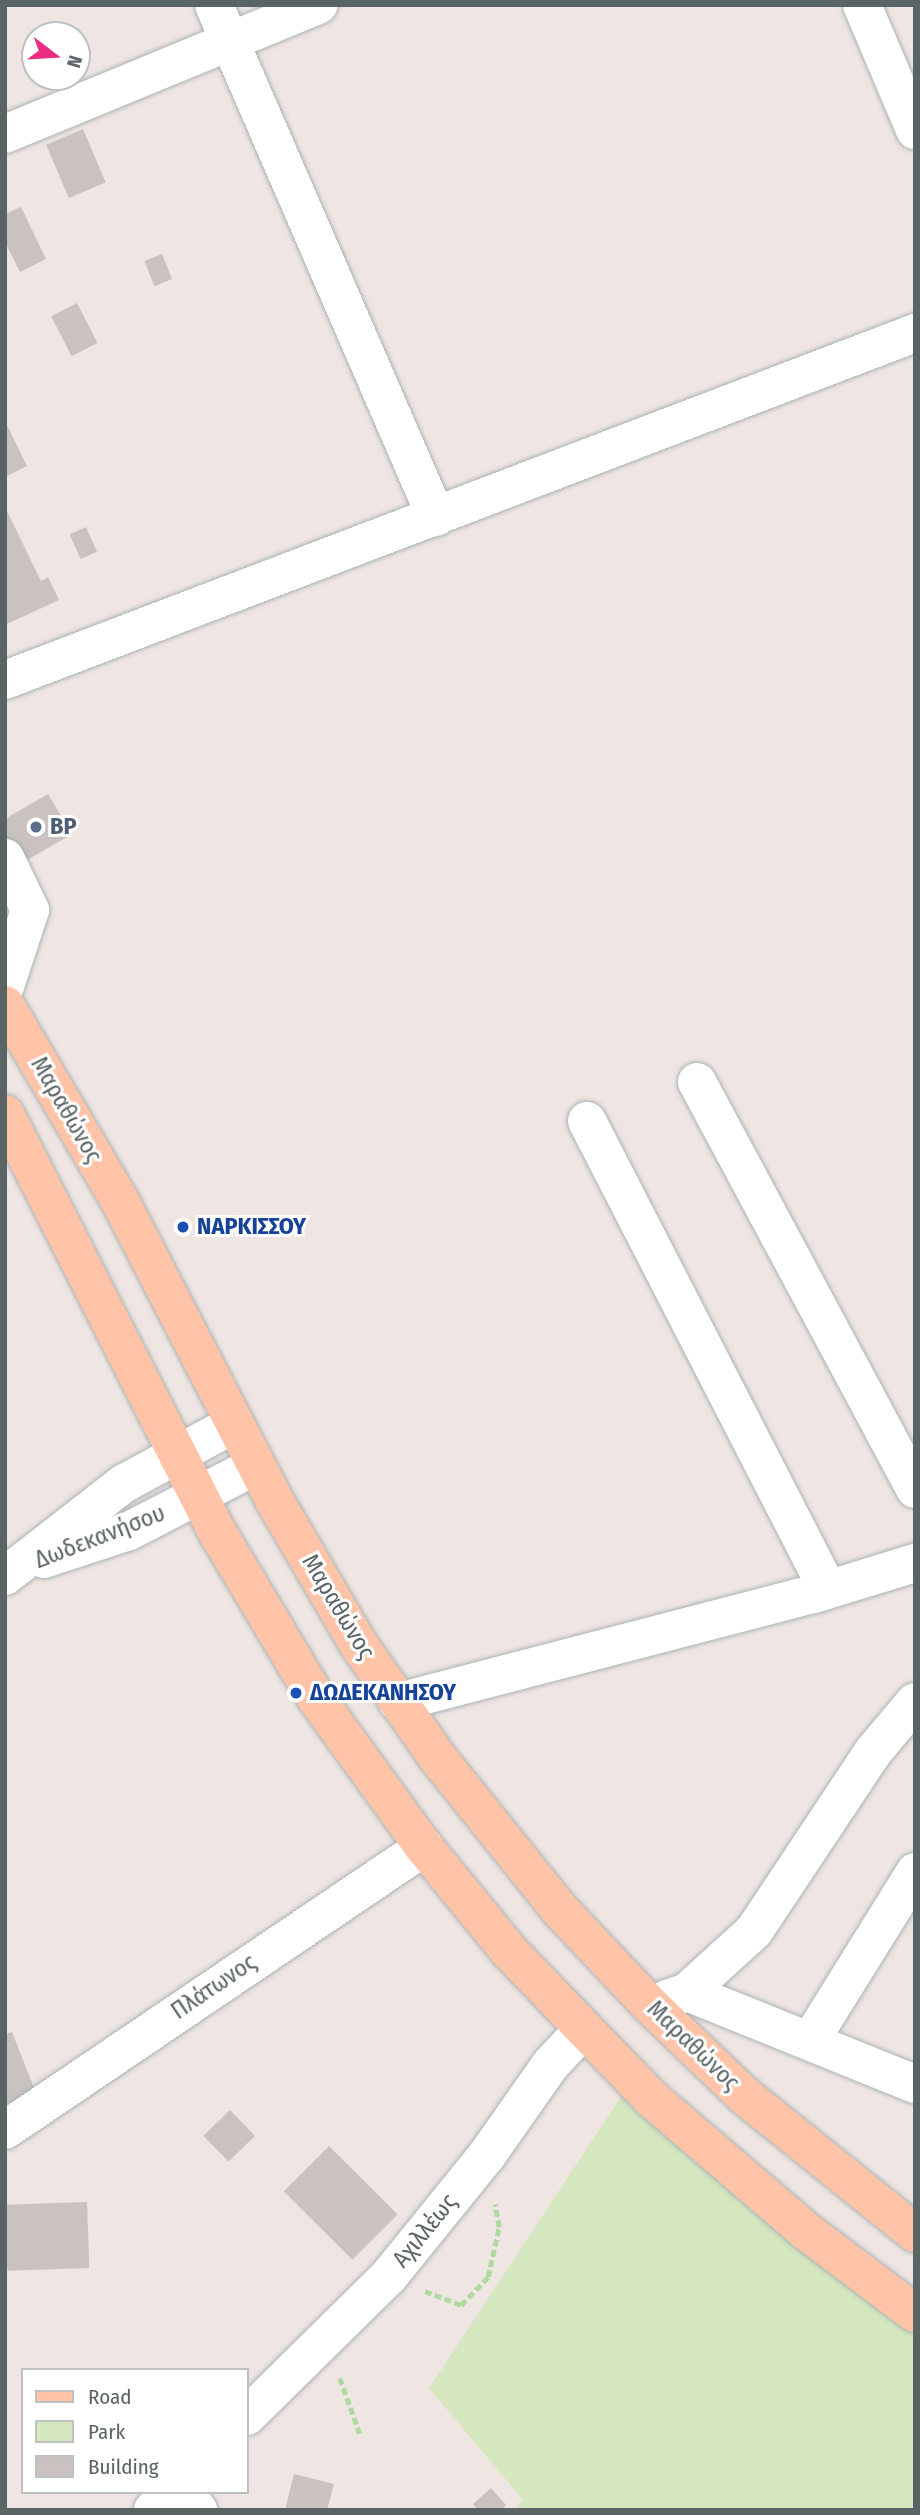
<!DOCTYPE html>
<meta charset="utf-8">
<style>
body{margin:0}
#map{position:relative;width:920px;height:2515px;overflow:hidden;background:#efe6e3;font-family:"Fira Sans Condensed",sans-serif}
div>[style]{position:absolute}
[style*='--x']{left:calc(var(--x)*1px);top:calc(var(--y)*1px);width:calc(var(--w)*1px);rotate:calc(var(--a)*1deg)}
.green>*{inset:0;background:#d4e7bf}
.building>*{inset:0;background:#c9c2c1;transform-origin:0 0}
.path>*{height:4.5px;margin-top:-2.25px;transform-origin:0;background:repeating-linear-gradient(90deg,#b0d9a2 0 7px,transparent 0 10.5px)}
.roads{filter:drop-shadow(0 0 2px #acb3b4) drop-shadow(0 0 2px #acb3b4)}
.minor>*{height:38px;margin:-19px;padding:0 19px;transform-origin:19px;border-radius:19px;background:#fff}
.major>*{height:38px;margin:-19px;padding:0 19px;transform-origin:19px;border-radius:19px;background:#ffc4a8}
.dots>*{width:19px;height:19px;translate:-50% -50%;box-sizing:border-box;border:4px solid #fff;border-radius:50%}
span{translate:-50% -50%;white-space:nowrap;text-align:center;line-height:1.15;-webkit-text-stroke:6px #fff;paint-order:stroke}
.service-label{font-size:24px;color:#4e5e75;font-weight:700}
.left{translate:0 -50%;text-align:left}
.street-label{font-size:24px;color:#5b6464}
.transit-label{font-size:24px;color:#164399;font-weight:700}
.frame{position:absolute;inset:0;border:7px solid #5b6464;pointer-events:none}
.legend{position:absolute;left:21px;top:2368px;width:228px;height:126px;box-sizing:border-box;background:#fff;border:2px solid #bdc1c1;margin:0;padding:9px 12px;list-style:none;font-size:21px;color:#5b6464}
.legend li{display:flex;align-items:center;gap:14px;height:35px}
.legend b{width:35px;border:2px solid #bdc1c1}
.north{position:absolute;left:21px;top:21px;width:70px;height:70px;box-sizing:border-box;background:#fff;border:2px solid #bdc1c1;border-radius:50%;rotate:107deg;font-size:19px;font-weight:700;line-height:28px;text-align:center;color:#5b6464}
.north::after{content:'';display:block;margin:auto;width:24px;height:32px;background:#ed2b81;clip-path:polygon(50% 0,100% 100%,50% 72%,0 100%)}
</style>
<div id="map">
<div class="green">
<i style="clip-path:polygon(622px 2095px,915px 2326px,915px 2510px,514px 2510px,523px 2500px,429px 2388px)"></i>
</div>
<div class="building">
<i style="left:83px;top:129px;width:58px;height:40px;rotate:67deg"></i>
<i style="clip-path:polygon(21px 207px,46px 259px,20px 272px,5px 242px,5px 214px)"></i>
<i style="left:162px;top:254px;width:27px;height:19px;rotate:68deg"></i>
<i style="left:77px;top:303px;width:45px;height:29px;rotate:63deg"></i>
<i style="clip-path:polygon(5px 421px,27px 466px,5px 477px)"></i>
<i style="clip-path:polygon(5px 507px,41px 581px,48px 577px,59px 600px,5px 625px)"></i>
<i style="left:86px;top:527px;width:27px;height:18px;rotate:66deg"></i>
<i style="clip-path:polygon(48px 794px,72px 834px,5px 873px,5px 819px)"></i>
<i style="clip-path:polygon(12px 2032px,36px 2093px,5px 2106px,5px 2034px)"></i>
<i style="left:230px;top:2110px;width:36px;height:37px;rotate:46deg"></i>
<i style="left:329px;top:2146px;width:97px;height:64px;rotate:45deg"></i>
<i style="left:87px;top:2202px;width:66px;height:82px;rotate:88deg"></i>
<i style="clip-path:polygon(294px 2474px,334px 2484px,327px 2510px,285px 2510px)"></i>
<i style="clip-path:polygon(491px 2488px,506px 2505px,501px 2510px,478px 2510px,473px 2504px)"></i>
</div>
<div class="path">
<i style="--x:425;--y:2291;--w:39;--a:21"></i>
<i style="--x:461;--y:2305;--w:39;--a:-46"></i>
<i style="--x:488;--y:2277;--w:51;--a:-77.6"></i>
<i style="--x:499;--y:2227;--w:23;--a:-100"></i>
<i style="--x:340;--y:2378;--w:59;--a:70.3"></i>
</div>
<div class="roads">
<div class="minor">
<i style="--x:214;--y:5;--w:558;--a:66.56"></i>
<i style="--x:862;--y:5;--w:136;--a:67"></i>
<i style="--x:5;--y:134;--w:339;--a:-22.4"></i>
<i style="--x:5;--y:680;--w:974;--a:-20.87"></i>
<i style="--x:5;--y:858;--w:58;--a:64.3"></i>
<i style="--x:30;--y:910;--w:80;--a:108.2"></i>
<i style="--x:697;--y:1082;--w:462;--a:61.8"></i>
<i style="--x:587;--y:1121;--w:527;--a:62.8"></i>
<i style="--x:44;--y:1559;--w:89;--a:-18.2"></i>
<i style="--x:129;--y:1531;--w:142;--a:-27.3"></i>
<i style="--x:5;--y:1576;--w:150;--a:-37.9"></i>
<i style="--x:123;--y:1484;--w:126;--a:-28.4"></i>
<i style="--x:398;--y:1702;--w:430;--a:-14.6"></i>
<i style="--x:814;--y:1594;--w:106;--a:-17.1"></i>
<i style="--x:687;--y:1992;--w:91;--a:-42.3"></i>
<i style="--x:754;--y:1931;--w:215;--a:-56.4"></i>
<i style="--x:873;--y:1752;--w:65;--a:-50"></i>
<i style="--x:667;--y:1999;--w:21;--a:-19"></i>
<i style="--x:687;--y:1992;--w:246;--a:22"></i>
<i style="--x:810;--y:2041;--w:199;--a:-58.1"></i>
<i style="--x:5;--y:2130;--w:506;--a:-34.04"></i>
<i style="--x:247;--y:2416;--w:199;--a:-44.6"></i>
<i style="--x:389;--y:2276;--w:156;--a:-51"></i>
<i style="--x:487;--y:2155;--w:111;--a:-54.9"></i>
<i style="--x:551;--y:2064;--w:48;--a:-46.7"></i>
<i style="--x:184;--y:2492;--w:23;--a:52"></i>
<i style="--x:153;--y:2510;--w:25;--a:-45"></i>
</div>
<div class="major">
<i style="--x:5;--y:1005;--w:227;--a:59.6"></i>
<i style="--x:120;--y:1201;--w:334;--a:62.7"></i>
<i style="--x:273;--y:1498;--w:170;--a:59.7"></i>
<i style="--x:359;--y:1645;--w:136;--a:55.1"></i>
<i style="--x:437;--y:1757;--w:198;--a:51.2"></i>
<i style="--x:561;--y:1911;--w:129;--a:46.6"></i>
<i style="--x:650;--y:2005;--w:133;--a:43.8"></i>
<i style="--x:746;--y:2097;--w:217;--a:38.8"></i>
<i style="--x:5;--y:1114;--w:472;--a:63.1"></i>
<i style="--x:219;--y:1535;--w:190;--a:59.2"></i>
<i style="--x:316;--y:1698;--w:184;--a:54.1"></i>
<i style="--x:424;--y:1847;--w:134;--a:50.7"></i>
<i style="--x:509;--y:1951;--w:206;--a:46"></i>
<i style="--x:652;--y:2099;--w:203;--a:40.6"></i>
<i style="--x:806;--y:2231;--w:136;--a:37"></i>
</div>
</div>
<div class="dots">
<i style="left:36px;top:827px;background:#5c6f8a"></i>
<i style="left:183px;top:1227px;background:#1a4fb4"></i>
<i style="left:296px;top:1693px;background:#1a4fb4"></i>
</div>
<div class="service-label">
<span class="left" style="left:50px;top:827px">BP</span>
</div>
<div class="street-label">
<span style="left:66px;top:1110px;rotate:60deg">Μαραθώνος</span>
<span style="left:100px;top:1537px;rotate:-21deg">Δωδεκανήσου</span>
<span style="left:338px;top:1607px;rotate:59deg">Μαραθώνος</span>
<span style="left:214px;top:1987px;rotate:-34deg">Πλάτωνος</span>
<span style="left:693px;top:2046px;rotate:44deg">Μαραθώνος</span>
<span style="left:425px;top:2231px;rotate:-51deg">Αχιλλέως</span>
</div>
<div class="transit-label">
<span class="left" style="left:197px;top:1227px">ΝΑΡΚΙΣΣΟΥ</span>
<span class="left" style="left:310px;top:1693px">ΔΩΔΕΚΑΝΗΣΟΥ</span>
</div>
<div class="frame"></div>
<ul class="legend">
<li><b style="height:9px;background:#ffc4a8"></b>Road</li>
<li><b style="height:19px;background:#d4e7bf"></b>Park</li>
<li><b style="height:19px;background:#c9c2c1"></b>Building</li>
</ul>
<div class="north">N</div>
</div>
